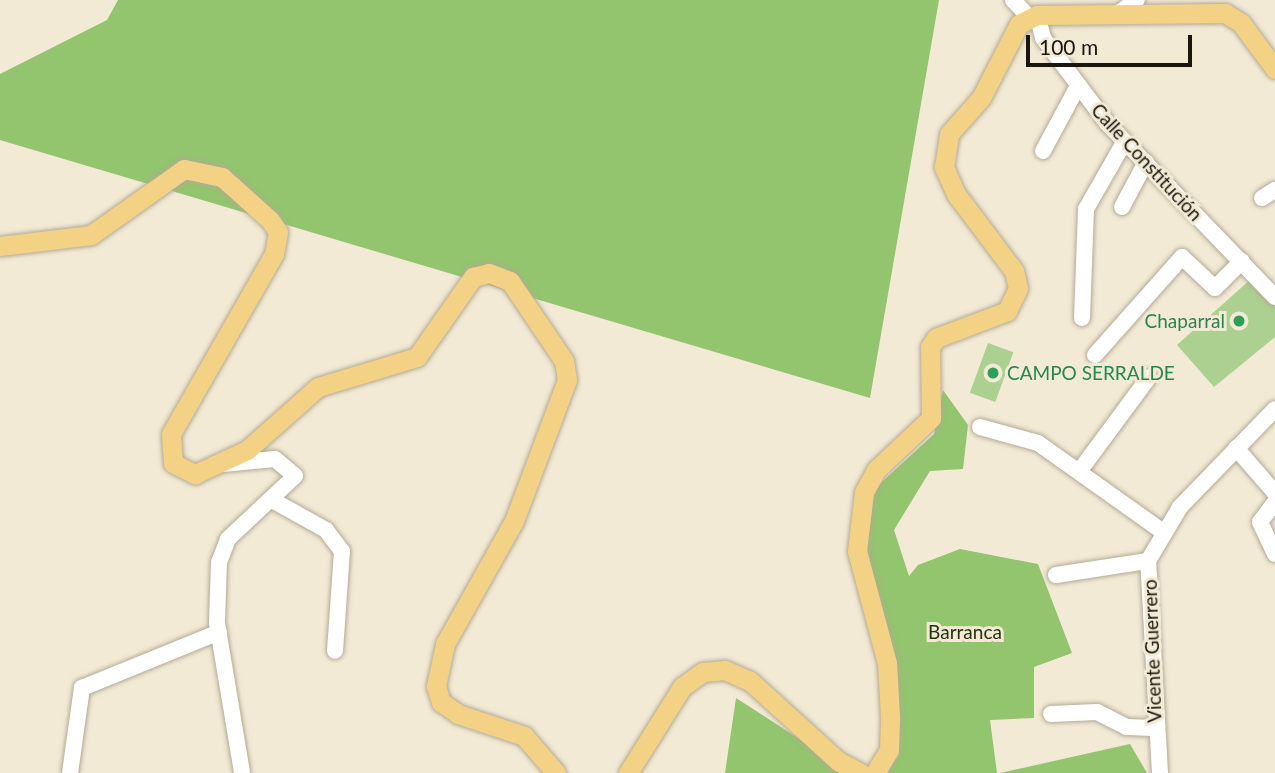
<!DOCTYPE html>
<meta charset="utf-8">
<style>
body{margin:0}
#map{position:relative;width:1275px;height:773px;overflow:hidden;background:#f3ead5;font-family:Lato,sans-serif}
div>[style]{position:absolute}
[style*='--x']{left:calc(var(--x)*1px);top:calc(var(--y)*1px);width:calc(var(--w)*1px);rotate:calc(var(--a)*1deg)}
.green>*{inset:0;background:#abd090;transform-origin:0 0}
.forest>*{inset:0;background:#93c46e}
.roads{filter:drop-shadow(0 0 2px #b3aa96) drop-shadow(0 0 2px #b3aa96)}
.minor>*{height:16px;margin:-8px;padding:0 8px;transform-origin:8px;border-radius:8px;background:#fff}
.major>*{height:19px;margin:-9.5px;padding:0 9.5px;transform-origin:9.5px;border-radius:9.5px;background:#f4d285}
.dots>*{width:19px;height:19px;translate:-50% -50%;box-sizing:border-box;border:4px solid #f3ead5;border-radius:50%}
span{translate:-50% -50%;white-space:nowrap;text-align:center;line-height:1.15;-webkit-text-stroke:6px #f3ead5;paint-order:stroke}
.street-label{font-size:19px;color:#19160f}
.leisure-label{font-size:19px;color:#27864d}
.right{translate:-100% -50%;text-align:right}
.left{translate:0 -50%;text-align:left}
.park-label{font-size:19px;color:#213411}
.scale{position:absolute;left:1026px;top:35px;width:166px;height:32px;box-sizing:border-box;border:4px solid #19160f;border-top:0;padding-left:9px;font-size:21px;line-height:24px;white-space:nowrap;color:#19160f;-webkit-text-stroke:5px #f3ead5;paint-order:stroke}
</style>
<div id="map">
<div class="green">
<i style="clip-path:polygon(1251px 279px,1275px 306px,1275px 337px,1214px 387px,1177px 345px)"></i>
<i style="left:988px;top:343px;width:27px;height:53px;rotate:20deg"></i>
</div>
<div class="forest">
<i style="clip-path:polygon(118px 0,939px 0,870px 398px,0 140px,0 74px,107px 20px)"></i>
<i style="clip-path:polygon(943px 390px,968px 425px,963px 469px,930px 471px,894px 530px,909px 576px,918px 565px,960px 549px,1038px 564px,1072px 653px,1034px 667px,1034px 718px,990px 720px,997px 773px,887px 773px,899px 754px,892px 674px,866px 542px,872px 491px,934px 434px)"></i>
<i style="clip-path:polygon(736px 698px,852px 773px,725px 773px)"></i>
<i style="clip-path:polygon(1130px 744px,1147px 773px,1000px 773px)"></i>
</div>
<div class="roads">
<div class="minor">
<i style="--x:1013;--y:0;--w:25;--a:47"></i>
<i style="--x:1117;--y:14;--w:24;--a:-35"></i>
<i style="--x:1037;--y:15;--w:24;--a:75"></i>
<i style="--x:1043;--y:38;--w:106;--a:53"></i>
<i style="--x:1107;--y:123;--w:242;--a:46"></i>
<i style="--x:1043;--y:151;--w:74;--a:-61.7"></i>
<i style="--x:1262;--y:198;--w:15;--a:-32"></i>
<i style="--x:1122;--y:207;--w:51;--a:-61.9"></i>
<i style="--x:1082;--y:318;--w:109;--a:-87.9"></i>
<i style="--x:1086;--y:209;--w:78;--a:-60.2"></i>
<i style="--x:1095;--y:355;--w:131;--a:-48.4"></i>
<i style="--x:1182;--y:257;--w:45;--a:43.2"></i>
<i style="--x:1215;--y:288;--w:38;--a:-45"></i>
<i style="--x:980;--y:427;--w:60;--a:15.4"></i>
<i style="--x:1038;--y:443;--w:152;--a:35.4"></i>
<i style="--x:1236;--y:448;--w:60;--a:49.1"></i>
<i style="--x:222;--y:464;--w:53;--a:-5.4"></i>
<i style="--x:275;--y:459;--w:26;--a:40"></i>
<i style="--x:295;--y:476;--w:92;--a:136.8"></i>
<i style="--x:228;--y:539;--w:25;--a:111"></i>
<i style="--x:219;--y:562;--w:61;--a:91.9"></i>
<i style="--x:217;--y:623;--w:152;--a:80.5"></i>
<i style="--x:1081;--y:469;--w:114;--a:-53.5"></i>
<i style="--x:274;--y:501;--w:60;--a:29.1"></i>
<i style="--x:326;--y:530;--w:26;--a:53"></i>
<i style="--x:342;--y:551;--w:100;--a:94"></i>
<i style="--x:1275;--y:502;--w:25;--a:127"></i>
<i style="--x:1260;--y:522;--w:35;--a:65"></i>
<i style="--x:1056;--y:575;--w:93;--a:-8.7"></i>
<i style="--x:1051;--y:714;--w:46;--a:-2.5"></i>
<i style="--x:1097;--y:712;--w:33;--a:27"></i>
<i style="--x:1126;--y:727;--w:28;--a:2"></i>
<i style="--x:70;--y:773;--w:86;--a:-82"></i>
<i style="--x:82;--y:688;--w:148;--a:-22.2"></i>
<i style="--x:1160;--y:773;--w:212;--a:-93.2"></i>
<i style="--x:1148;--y:561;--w:63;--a:-59.3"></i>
<i style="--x:1180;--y:507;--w:136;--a:-45.9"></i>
</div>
<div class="major">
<i style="--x:0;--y:246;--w:92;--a:-6.9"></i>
<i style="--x:91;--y:235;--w:114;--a:-35.4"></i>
<i style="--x:184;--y:169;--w:39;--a:12"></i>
<i style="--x:222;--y:177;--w:64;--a:41.9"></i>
<i style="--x:270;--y:220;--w:14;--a:56"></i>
<i style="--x:278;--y:232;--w:22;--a:100"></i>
<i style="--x:274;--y:254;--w:207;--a:119.8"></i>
<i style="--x:171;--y:434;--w:29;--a:86"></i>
<i style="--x:173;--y:463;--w:25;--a:27"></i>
<i style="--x:195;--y:474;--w:57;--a:-24.8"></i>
<i style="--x:247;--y:450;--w:95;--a:-41.6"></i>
<i style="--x:318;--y:387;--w:103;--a:-16.9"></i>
<i style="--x:417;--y:357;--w:98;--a:-55"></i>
<i style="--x:473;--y:277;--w:16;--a:-14"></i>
<i style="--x:489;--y:273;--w:22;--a:21"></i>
<i style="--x:510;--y:281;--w:97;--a:56"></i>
<i style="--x:564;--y:361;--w:19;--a:81"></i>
<i style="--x:567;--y:380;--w:151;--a:110.6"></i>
<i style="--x:514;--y:521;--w:141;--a:119.3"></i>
<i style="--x:445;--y:644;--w:43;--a:102.1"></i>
<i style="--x:436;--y:686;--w:17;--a:73"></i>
<i style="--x:441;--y:702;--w:21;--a:35"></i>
<i style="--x:458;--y:714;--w:70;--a:18.4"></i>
<i style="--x:524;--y:736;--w:49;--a:49.1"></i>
<i style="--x:628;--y:773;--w:102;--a:-57.9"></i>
<i style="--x:682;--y:687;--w:26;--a:-36"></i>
<i style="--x:703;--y:672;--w:22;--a:-5"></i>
<i style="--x:725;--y:670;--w:27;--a:24"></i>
<i style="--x:750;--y:681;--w:119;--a:42.3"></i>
<i style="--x:838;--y:761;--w:26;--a:28"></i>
<i style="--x:875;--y:773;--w:27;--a:-59"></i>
<i style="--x:889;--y:750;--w:34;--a:-88"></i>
<i style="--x:890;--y:716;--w:53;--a:-93.2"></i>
<i style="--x:887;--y:663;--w:116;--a:-105"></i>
<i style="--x:857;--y:551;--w:59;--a:-83.2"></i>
<i style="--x:864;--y:492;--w:25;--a:-61"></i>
<i style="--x:876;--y:470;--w:76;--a:-43.4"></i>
<i style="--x:931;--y:418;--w:71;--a:-90.8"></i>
<i style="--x:930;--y:347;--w:11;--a:-56"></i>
<i style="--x:936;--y:338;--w:76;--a:-20.8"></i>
<i style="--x:1007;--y:311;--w:25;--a:-64"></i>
<i style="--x:1018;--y:288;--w:17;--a:-103"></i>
<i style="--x:1014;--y:271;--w:96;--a:-127"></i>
<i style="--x:956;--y:194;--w:30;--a:-114"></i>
<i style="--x:944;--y:167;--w:33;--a:-81"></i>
<i style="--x:949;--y:134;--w:48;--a:-48.4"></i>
<i style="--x:981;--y:98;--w:83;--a:-62.8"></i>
<i style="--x:1019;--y:24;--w:20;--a:-27"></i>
<i style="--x:1037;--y:15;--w:188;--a:-0.6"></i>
<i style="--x:1225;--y:13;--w:19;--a:32"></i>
<i style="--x:1241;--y:23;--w:57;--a:53.5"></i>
</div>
</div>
<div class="dots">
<i style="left:1239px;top:321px;background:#2e9e5b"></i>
<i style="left:993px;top:373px;background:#2e9e5b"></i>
</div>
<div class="street-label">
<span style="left:1147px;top:162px;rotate:47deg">Calle Constitución</span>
<span style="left:1152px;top:651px;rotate:-92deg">Vicente Guerrero</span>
</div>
<div class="leisure-label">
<span class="right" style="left:1225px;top:321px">Chaparral</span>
<span class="left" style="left:1007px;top:373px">CAMPO SERRALDE</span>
</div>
<div class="park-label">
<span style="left:965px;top:632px">Barranca</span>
</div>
<div class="scale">100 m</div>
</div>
